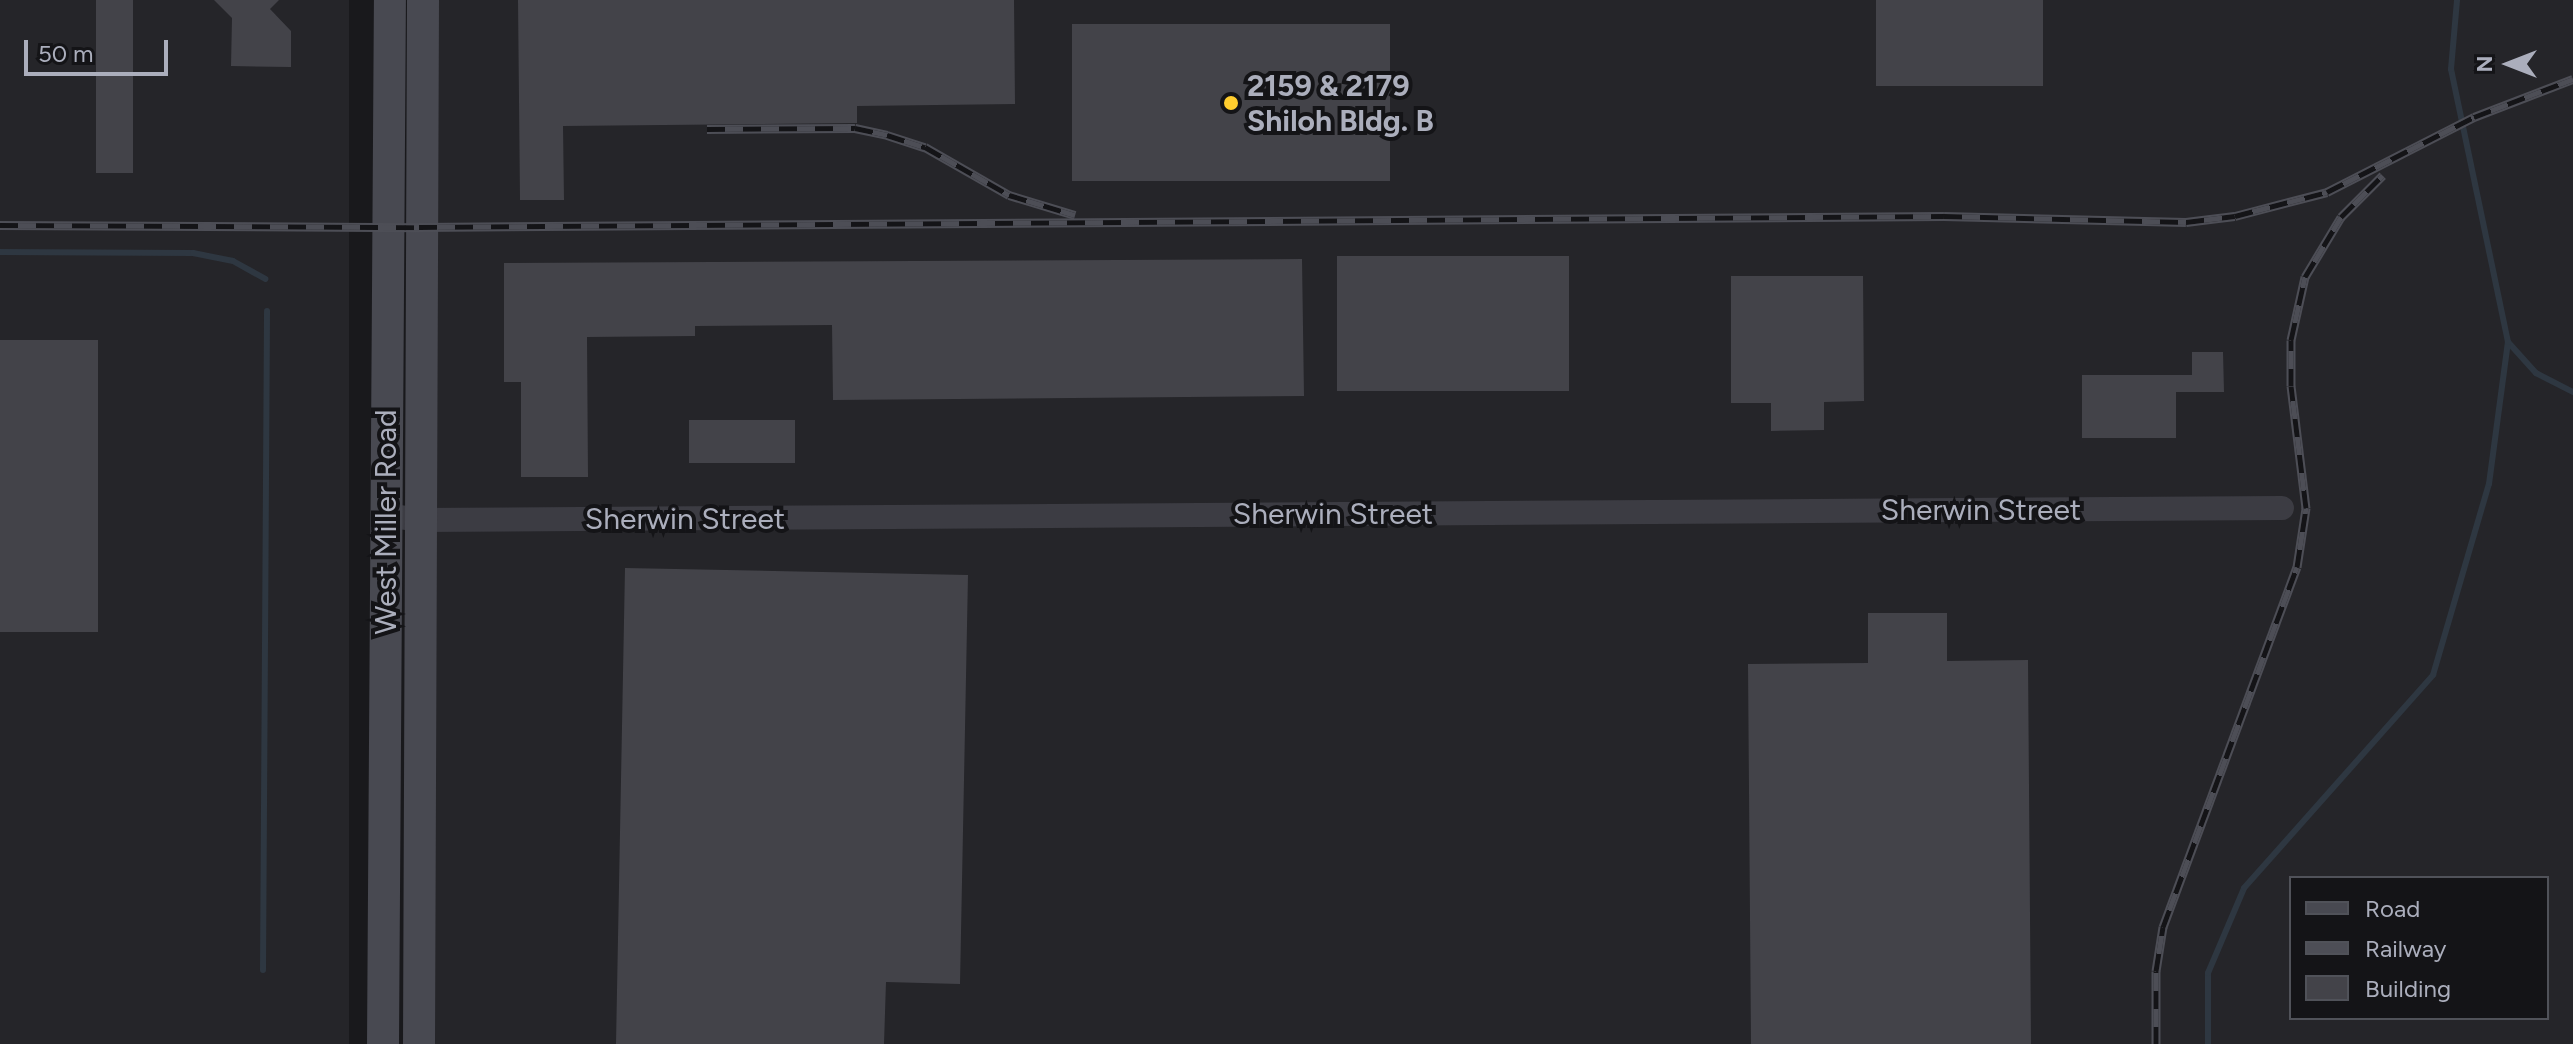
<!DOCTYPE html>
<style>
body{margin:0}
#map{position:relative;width:2573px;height:1044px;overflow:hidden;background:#19191c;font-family:Figtree,sans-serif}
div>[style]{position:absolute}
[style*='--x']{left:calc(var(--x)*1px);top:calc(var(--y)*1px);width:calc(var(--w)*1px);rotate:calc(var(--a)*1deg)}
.built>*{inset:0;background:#252529;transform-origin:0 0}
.stream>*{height:6px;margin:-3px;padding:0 3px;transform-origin:3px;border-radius:3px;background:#2e3741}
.building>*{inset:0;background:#434349;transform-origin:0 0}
.minor>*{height:24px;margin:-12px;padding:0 12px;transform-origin:12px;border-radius:12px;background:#3c3c43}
.secondary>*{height:32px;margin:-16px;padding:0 16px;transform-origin:16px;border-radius:16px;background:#484951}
.rail>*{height:9px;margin-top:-4.5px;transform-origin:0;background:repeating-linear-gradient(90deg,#141417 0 18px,#4d4e56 0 36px);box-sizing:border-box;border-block:2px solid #4d4e56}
.dots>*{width:22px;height:22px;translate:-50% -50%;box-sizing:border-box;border:4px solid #141417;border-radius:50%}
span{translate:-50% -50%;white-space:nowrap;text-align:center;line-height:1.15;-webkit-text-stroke:8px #141417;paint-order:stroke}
.poi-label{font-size:30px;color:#abaebc;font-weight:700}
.left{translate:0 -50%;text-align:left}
.street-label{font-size:30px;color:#abaebc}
.legend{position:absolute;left:2289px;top:876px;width:260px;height:144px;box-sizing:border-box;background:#141417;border:2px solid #505259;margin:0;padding:10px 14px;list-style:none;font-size:24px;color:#abaebc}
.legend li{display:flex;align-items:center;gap:16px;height:40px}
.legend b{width:40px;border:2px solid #505259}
.north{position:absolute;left:2469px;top:24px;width:80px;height:80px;-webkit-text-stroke:6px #141417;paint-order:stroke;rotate:270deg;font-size:22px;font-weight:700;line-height:32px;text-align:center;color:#abaebc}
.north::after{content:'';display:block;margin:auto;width:28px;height:36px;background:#abaebc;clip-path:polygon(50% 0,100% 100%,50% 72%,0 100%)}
.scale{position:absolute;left:24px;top:40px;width:144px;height:36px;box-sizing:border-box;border:4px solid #abaebc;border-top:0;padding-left:10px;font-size:24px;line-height:28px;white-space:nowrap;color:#abaebc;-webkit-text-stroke:6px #141417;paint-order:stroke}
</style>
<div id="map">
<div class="built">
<i style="left:0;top:0;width:349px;height:1044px"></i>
<i style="clip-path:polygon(evenodd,433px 0,2573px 0,2573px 1044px,428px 1044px,433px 0,2291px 878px,2547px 878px,2547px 1018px,2291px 1018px,2291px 878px)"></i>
</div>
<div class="stream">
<i style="--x:0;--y:252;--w:193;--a:0.3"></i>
<i style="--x:193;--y:253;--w:41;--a:11.3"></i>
<i style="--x:233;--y:261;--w:37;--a:29"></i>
<i style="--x:2508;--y:342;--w:42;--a:47.9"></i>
<i style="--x:2536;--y:373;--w:42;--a:27.2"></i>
<i style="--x:263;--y:970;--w:659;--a:-89.65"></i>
<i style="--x:2208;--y:1044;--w:71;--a:-90"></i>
<i style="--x:2208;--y:973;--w:92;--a:-67"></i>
<i style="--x:2244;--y:888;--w:285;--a:-48.4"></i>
<i style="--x:2433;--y:675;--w:199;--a:-73.7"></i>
<i style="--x:2489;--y:484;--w:143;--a:-82.4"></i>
<i style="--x:2508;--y:342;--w:279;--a:-101.8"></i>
<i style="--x:2451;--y:69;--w:69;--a:-85"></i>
</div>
<div class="building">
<i style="left:96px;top:0;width:37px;height:173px"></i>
<i style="clip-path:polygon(214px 0,279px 0,270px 9px,291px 31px,291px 67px,231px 66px,232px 18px)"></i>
<i style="clip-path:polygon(518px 0,1014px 0,1015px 104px,857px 106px,857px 123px,563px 126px,564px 200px,520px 200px)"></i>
<i style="left:1876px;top:0;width:167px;height:86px"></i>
<i style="left:1390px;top:24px;width:157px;height:318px;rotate:90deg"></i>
<i style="left:1337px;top:256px;width:232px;height:135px"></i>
<i style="clip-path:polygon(1302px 259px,1304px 396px,833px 400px,832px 325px,695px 326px,695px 336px,587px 337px,588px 477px,521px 477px,521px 382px,504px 382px,504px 263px)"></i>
<i style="clip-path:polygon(1731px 276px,1863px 276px,1864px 401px,1824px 402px,1824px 430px,1771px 431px,1771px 403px,1731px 403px)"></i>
<i style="left:0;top:340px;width:98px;height:292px"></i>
<i style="clip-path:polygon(2192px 352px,2223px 352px,2224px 392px,2176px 392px,2176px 438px,2082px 438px,2082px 375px,2192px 375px)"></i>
<i style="left:689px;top:420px;width:106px;height:43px"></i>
<i style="clip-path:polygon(625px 568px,968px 575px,960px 984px,886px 982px,884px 1044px,616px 1044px)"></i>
<i style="clip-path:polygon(1868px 613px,1947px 613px,1947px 661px,2028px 660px,2031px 1044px,1751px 1044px,1748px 664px,1868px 663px)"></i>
</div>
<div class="minor">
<i style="--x:385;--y:515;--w:35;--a:8"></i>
<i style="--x:420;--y:520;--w:1862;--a:-0.37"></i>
</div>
<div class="secondary">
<i style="--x:383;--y:1044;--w:1044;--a:-89.62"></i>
<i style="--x:419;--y:1044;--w:1044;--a:-89.78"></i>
</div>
<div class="rail">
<i style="--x:707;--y:129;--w:148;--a:-0.4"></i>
<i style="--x:855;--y:128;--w:33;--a:12"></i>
<i style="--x:887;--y:135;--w:40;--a:18"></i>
<i style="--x:925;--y:147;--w:97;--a:29.7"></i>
<i style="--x:1009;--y:195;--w:69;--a:16.9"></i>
<i style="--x:0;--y:225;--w:419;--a:0.3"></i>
<i style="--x:419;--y:227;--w:1525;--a:-0.41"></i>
<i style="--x:1944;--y:216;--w:242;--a:1.4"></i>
<i style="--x:2186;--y:222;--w:49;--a:-7"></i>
<i style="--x:2235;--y:216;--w:95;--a:-14.6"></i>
<i style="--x:2327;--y:192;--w:165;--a:-27"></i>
<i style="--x:2474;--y:117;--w:106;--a:-21"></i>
<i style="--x:2156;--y:1044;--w:73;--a:-90"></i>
<i style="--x:2156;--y:971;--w:45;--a:-81"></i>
<i style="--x:2163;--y:927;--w:384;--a:-69.6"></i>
<i style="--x:2297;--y:567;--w:60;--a:-81.3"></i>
<i style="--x:2306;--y:508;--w:123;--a:-97"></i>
<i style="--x:2291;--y:386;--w:46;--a:-90"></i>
<i style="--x:2291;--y:340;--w:65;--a:-77.5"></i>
<i style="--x:2305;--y:277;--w:70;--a:-59"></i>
<i style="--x:2341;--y:217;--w:59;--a:-45"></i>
</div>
<div class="dots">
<i style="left:1231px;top:103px;background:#ffcd2e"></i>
</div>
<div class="poi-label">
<span class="left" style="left:1247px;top:103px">2159 &amp; 2179<br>Shiloh Bldg. B</span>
</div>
<div class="street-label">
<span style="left:1981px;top:510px">Sherwin Street</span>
<span style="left:1333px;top:514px">Sherwin Street</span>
<span style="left:685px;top:519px">Sherwin Street</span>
<span style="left:386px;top:522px;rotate:-90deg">West Miller Road</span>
</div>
<ul class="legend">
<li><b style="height:10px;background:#484951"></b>Road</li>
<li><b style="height:10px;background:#4d4e56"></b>Railway</li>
<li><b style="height:22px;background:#434349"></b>Building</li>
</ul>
<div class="north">N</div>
<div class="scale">50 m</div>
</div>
